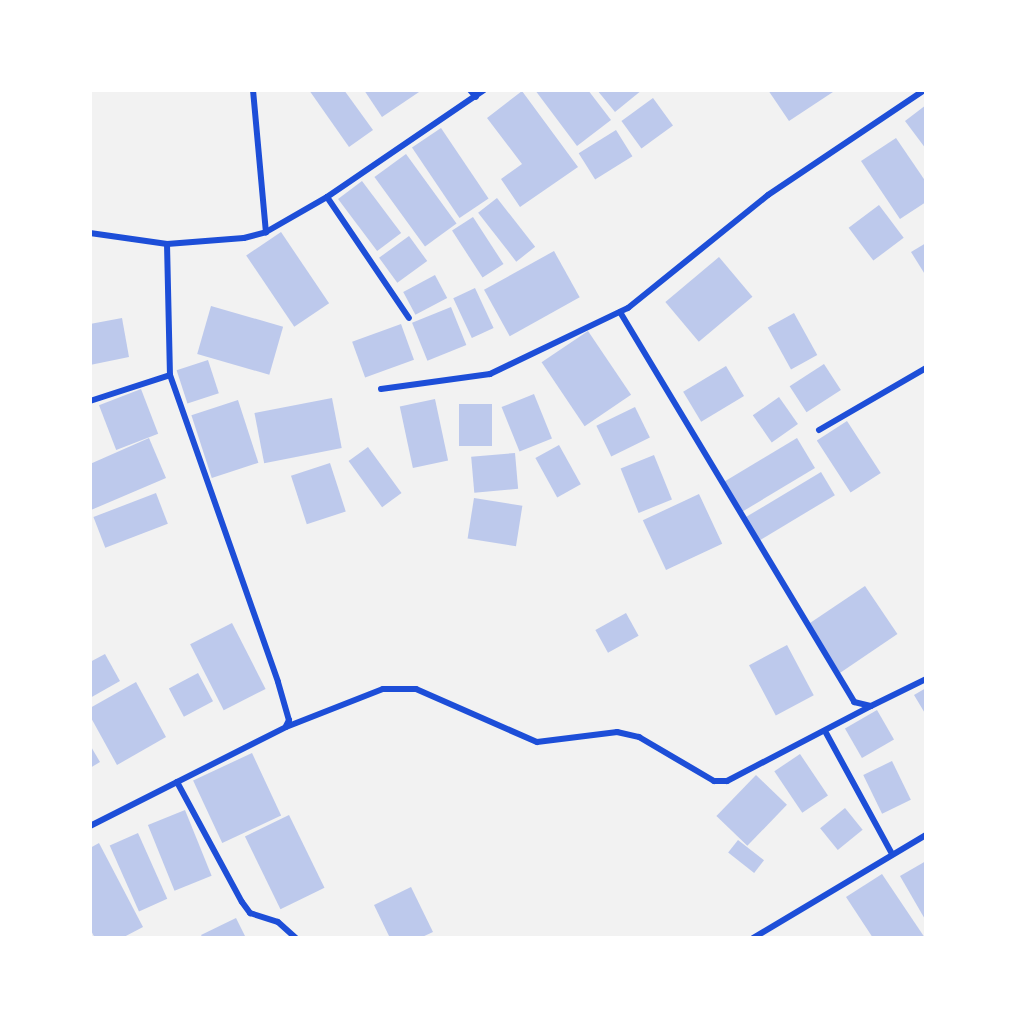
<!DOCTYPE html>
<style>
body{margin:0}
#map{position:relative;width:1016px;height:1028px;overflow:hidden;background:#f2f2f2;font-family:Roboto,sans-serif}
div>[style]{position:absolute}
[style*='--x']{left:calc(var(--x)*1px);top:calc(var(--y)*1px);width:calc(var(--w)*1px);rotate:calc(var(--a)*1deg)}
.building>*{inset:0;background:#bdc9ec;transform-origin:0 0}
.minor>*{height:6px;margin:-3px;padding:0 3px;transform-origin:3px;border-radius:3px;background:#1d4ed8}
span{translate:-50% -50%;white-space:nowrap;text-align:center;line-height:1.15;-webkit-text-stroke:5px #fff;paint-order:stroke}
.frame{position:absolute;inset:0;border:92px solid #fff;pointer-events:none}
</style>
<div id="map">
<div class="building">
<i style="clip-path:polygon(309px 90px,344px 90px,373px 130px,349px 147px)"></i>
<i style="clip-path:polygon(364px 90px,422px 90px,382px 117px)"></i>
<i style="clip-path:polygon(535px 90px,588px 90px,611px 120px,577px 146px)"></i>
<i style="clip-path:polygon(597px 90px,642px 90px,615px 112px)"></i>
<i style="clip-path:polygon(768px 90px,836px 90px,789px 121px)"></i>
<i style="clip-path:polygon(522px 91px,578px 167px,520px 207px,501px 179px,522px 164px,487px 118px)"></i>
<i style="left:653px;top:98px;width:34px;height:39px;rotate:54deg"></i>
<i style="clip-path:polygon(926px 105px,926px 149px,905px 121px)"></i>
<i style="left:441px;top:128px;width:85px;height:35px;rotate:56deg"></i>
<i style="left:616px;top:130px;width:31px;height:44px;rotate:58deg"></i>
<i style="clip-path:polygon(896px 138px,926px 182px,926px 202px,900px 219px,861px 161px)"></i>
<i style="left:406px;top:154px;width:86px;height:39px;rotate:54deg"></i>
<i style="left:362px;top:181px;width:65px;height:30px;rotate:53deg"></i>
<i style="left:497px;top:198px;width:62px;height:24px;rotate:52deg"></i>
<i style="left:879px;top:205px;width:41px;height:38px;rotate:53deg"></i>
<i style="left:473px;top:217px;width:56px;height:25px;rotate:57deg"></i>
<i style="left:281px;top:232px;width:86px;height:42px;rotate:56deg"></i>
<i style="left:409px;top:236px;width:31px;height:37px;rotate:54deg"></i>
<i style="clip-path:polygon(926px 243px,926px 276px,911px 252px)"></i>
<i style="left:554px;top:251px;width:53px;height:80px;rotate:61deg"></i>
<i style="left:719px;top:257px;width:52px;height:70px;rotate:50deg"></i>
<i style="left:435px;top:275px;width:26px;height:36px;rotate:62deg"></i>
<i style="left:475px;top:288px;width:44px;height:24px;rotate:65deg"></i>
<i style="left:211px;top:306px;width:75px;height:50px;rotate:16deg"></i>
<i style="left:451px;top:307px;width:41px;height:42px;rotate:68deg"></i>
<i style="left:794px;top:313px;width:48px;height:30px;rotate:61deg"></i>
<i style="clip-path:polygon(122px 318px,129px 357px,90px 365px,90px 324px)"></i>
<i style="left:401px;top:324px;width:38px;height:52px;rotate:70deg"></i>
<i style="left:588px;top:331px;width:77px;height:56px;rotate:56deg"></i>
<i style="left:208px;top:360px;width:35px;height:33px;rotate:72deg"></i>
<i style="left:824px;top:364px;width:31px;height:41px;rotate:57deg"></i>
<i style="left:726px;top:366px;width:35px;height:50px;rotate:59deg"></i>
<i style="left:141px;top:389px;width:48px;height:45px;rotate:69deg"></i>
<i style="left:534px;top:394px;width:48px;height:35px;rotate:68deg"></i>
<i style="left:779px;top:397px;width:33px;height:32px;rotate:55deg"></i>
<i style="left:332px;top:398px;width:51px;height:79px;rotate:79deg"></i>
<i style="left:435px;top:399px;width:63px;height:36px;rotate:78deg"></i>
<i style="left:238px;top:400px;width:66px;height:49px;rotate:72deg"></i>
<i style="left:492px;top:404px;width:42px;height:33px;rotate:90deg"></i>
<i style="left:635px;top:407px;width:34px;height:43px;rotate:64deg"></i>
<i style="left:847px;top:421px;width:62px;height:36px;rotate:57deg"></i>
<i style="clip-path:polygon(149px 438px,166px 478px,91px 510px,90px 464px)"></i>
<i style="left:797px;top:438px;width:35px;height:87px;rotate:59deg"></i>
<i style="left:559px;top:445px;width:45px;height:27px;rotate:61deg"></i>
<i style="left:368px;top:447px;width:57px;height:24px;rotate:54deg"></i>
<i style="left:515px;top:453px;width:36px;height:44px;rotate:85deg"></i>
<i style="left:654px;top:455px;width:48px;height:36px;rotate:68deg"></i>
<i style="left:330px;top:463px;width:51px;height:41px;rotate:72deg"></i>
<i style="left:821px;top:472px;width:27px;height:91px;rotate:59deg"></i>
<i style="left:156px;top:493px;width:33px;height:67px;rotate:69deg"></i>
<i style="left:699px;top:494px;width:55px;height:62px;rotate:65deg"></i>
<i style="left:474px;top:498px;width:49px;height:41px;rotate:9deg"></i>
<i style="left:865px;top:586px;width:58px;height:69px;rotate:56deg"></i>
<i style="left:626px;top:613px;width:26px;height:35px;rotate:61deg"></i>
<i style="left:232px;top:623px;width:74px;height:47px;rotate:63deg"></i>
<i style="left:787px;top:645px;width:57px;height:43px;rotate:62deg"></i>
<i style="clip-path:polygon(105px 654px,120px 681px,90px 698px,90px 662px)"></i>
<i style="left:198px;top:673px;width:32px;height:33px;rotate:62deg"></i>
<i style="clip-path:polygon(136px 682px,166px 737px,117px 765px,90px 716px,90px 708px)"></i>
<i style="clip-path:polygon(926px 688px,926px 715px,914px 695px)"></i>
<i style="left:877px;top:710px;width:34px;height:37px;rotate:60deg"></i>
<i style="clip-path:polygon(90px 745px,100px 762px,90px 768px)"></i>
<i style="left:252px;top:753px;width:69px;height:65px;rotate:65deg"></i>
<i style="left:800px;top:754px;width:50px;height:31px;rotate:56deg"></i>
<i style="left:892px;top:761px;width:43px;height:32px;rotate:64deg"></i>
<i style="left:756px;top:775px;width:43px;height:57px;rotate:44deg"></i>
<i style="left:845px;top:808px;width:28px;height:32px;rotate:51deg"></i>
<i style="left:185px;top:810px;width:71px;height:40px;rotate:68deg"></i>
<i style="left:289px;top:815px;width:81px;height:49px;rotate:64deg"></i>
<i style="left:138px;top:833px;width:72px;height:31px;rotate:66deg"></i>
<i style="left:738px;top:840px;width:33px;height:16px;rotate:38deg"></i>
<i style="clip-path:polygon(99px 843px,143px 927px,122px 938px,95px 938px,90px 929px,90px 848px)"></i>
<i style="clip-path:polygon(926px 861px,926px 921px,900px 876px)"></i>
<i style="clip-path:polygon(882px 874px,925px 938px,873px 938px,846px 897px)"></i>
<i style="clip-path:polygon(411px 887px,433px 932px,420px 938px,390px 938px,374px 905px)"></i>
<i style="clip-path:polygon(236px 918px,246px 938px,203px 938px,201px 935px)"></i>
</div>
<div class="minor">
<i style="--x:253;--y:90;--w:143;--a:84.8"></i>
<i style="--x:470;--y:90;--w:9;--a:49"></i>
<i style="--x:327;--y:197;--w:146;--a:55.9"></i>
<i style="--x:90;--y:233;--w:78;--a:8.1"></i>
<i style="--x:167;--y:244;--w:77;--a:-4.5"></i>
<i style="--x:244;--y:238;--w:23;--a:-15"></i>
<i style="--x:266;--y:232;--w:70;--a:-29.8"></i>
<i style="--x:327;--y:197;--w:190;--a:-34.3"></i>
<i style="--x:167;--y:244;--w:131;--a:88.7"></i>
<i style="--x:170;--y:375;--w:325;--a:70.6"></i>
<i style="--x:278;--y:682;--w:40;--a:74"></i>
<i style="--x:289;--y:720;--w:7;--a:117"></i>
<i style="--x:620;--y:312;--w:455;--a:59"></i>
<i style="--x:854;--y:702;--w:17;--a:13"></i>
<i style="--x:871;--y:706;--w:61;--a:-26.1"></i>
<i style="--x:381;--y:389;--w:110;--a:-7.8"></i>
<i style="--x:490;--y:374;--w:153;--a:-25.6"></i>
<i style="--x:628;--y:308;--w:180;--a:-38.9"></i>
<i style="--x:768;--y:195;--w:188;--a:-33.9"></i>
<i style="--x:90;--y:401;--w:84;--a:-18"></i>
<i style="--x:819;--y:430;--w:124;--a:-30.1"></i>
<i style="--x:825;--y:731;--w:140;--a:61.4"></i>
<i style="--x:177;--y:782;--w:136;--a:61.6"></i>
<i style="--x:242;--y:902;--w:14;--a:54"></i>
<i style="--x:250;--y:913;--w:29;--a:18"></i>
<i style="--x:278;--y:922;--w:24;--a:42"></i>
<i style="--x:90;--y:826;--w:220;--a:-26.8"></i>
<i style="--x:286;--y:727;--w:104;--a:-21.4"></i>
<i style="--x:383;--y:689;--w:33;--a:0"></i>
<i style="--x:416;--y:689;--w:132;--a:23.7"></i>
<i style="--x:537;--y:742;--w:81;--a:-7.1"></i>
<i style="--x:617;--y:732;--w:23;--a:13"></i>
<i style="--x:639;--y:737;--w:87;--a:30.4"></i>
<i style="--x:714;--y:781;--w:13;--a:0"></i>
<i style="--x:727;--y:781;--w:162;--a:-27.5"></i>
<i style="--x:753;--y:938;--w:201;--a:-30.8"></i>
</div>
<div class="frame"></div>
</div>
